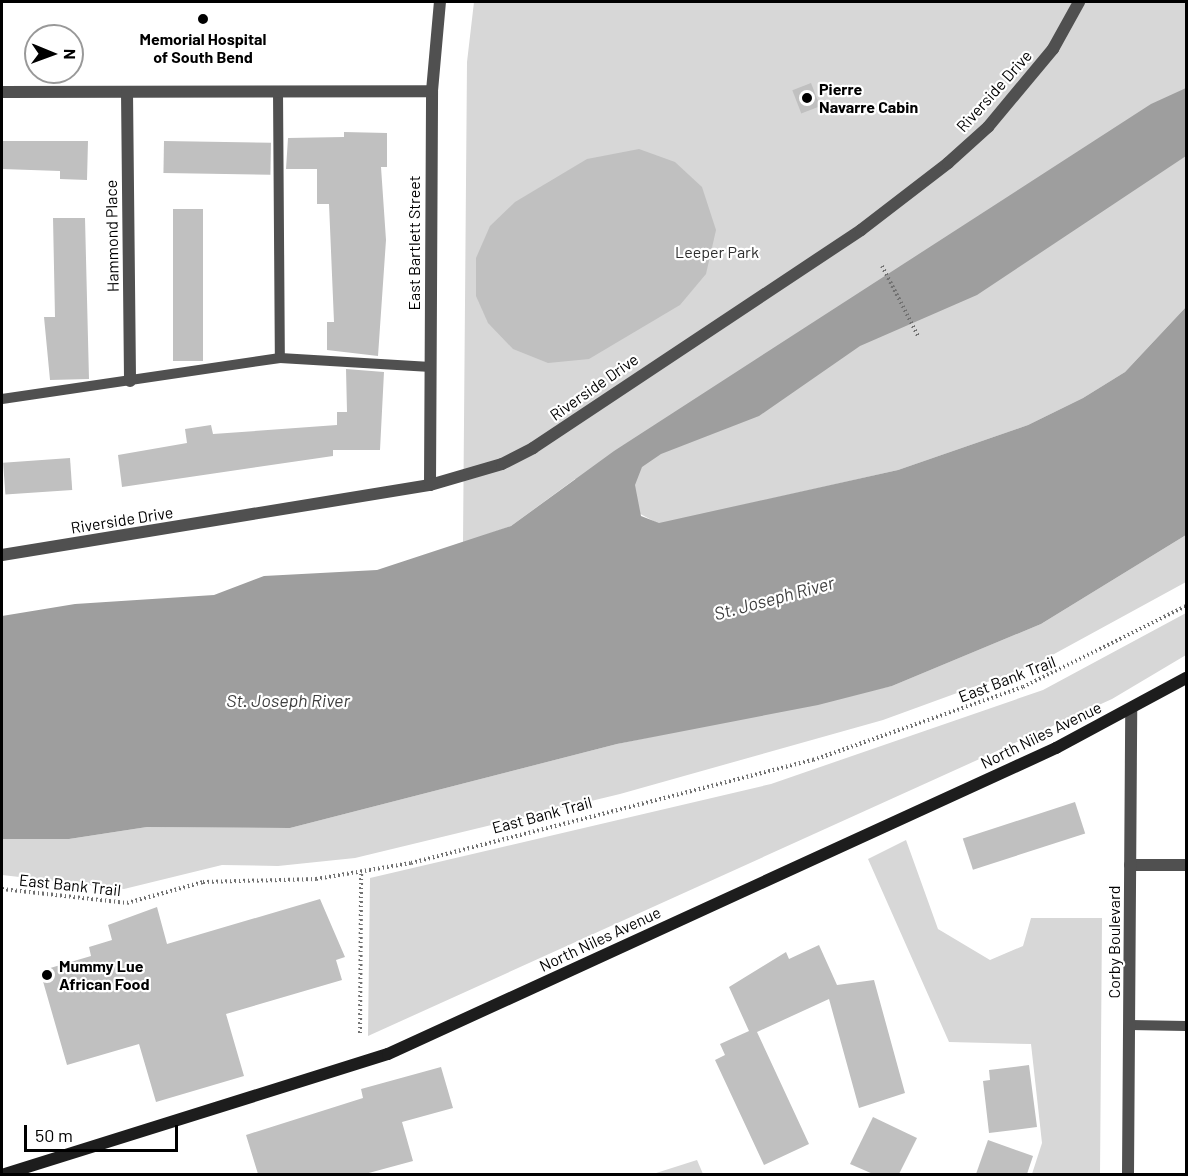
<!DOCTYPE html>
<style>
body{margin:0}
#map{position:relative;width:1188px;height:1176px;overflow:hidden;background:#fff;font-family:Barlow,sans-serif}
div>[style]{position:absolute}
[style*='--x']{left:calc(var(--x)*1px);top:calc(var(--y)*1px);width:calc(var(--w)*1px);rotate:calc(var(--a)*1deg)}
.green>*{inset:0;background:#d7d7d7}
.water>*{inset:0;background:#9e9e9e}
.building>*{inset:0;background:#c0c0c0;transform-origin:0 0}
.path>*{height:4px;margin-top:-2px;transform-origin:0;background:repeating-linear-gradient(90deg,#727272 0 1.5px,transparent 0 4.5px)}
.lane>*{height:10px;margin:-5px;padding:0 5px;transform-origin:5px;border-radius:5px;background:#505050}
.street>*{height:12px;margin:-6px;padding:0 6px;transform-origin:6px;border-radius:6px;background:#505050}
.secondary>*{height:12px;margin:-6px;padding:0 6px;transform-origin:6px;border-radius:6px;background:#1d1d1d}
.dots>*{width:16px;height:16px;translate:-50% -50%;box-sizing:border-box;border:3px solid #fff;border-radius:50%}
span{translate:-50% -50%;white-space:nowrap;text-align:center;line-height:1.15;-webkit-text-stroke:4.5px #fff;paint-order:stroke}
.poi-label{font-size:16px;color:#000;font-weight:700}
.left{translate:0 -50%;text-align:left}
.street-label{font-size:16px;color:#000}
.park-label{font-size:16px;color:#2e2e2e}
.water-label{font-size:18px;color:#3f3f3f;font-style:italic}
.frame{position:absolute;inset:0;border:3px solid #000;pointer-events:none}
.north{position:absolute;left:24px;top:24px;width:60px;height:60px;box-sizing:border-box;background:#fff;border:2px solid #999;border-radius:50%;rotate:91deg;font-size:16px;font-weight:700;line-height:24px;text-align:center;color:#000}
.north::after{content:'';display:block;margin:auto;width:21px;height:27px;background:#000;clip-path:polygon(50% 0,100% 100%,50% 72%,0 100%)}
.scale{position:absolute;left:24px;top:1125px;width:154px;height:27px;box-sizing:border-box;border:3px solid #000;border-top:0;padding-left:8px;font-size:18px;line-height:21px;white-space:nowrap;color:#000;-webkit-text-stroke:4px #fff;paint-order:stroke}
</style>
<div id="map">
<div class="green">
<i style="clip-path:polygon(474px 2px,1186px 2px,1186px 307px,1125px 372px,1083px 398px,1028px 425px,898px 470px,659px 524px,575px 479px,511px 526px,463px 543px,467px 62px)"></i>
<i style="clip-path:polygon(1186px 535px,1186px 582px,1034px 665px,883px 720px,620px 794px,355px 858px,278px 866px,222px 865px,124px 889px,2px 875px,2px 839px,69px 839px,147px 827px,290px 828px,617px 744px,892px 686px,1041px 624px)"></i>
<i style="clip-path:polygon(1186px 613px,1186px 655px,1112px 699px,368px 1036px,370px 878px,771px 784px,1043px 690px)"></i>
<i style="clip-path:polygon(906px 840px,938px 929px,990px 960px,1023px 946px,1031px 918px,1102px 918px,1100px 1174px,1032px 1174px,1042px 1143px,1031px 1044px,949px 1042px,868px 859px)"></i>
<i style="clip-path:polygon(697px 1160px,703px 1174px,653px 1174px)"></i>
</div>
<div class="water">
<i style="clip-path:polygon(1186px 88px,1186px 156px,977px 295px,860px 346px,759px 416px,661px 454px,642px 467px,635px 485px,641px 516px,659px 523px,898px 470px,1028px 425px,1083px 398px,1125px 372px,1186px 307px,1186px 535px,1041px 624px,892px 686px,818px 705px,617px 744px,290px 828px,147px 827px,69px 839px,2px 839px,2px 616px,75px 604px,214px 595px,264px 576px,377px 570px,511px 526px,614px 451px,1151px 104px)"></i>
</div>
<div class="building">
<i style="left:811px;top:83px;width:25px;height:20px;rotate:69deg"></i>
<i style="clip-path:polygon(344px 132px,387px 133px,387px 167px,381px 167px,386px 240px,378px 356px,327px 350px,327px 322px,334px 322px,329px 204px,317px 204px,317px 169px,286px 169px,288px 138px,344px 137px)"></i>
<i style="clip-path:polygon(2px 141px,88px 141px,87px 180px,60px 179px,60px 171px,2px 169px)"></i>
<i style="left:164px;top:141px;width:107px;height:32px;rotate:1deg"></i>
<i style="clip-path:polygon(639px 149px,675px 162px,702px 187px,716px 230px,706px 274px,680px 305px,589px 359px,548px 363px,513px 349px,488px 323px,476px 296px,476px 258px,490px 226px,515px 202px,587px 159px)"></i>
<i style="left:173px;top:209px;width:30px;height:152px"></i>
<i style="clip-path:polygon(53px 218px,85px 218px,89px 379px,50px 380px,44px 317px,55px 317px)"></i>
<i style="clip-path:polygon(346px 369px,384px 372px,380px 450px,333px 450px,333px 456px,122px 487px,118px 455px,187px 443px,185px 429px,211px 425px,213px 434px,337px 425px,337px 412px,347px 412px)"></i>
<i style="left:70px;top:458px;width:32px;height:67px;rotate:86deg"></i>
<i style="left:1075px;top:802px;width:33px;height:118px;rotate:72deg"></i>
<i style="clip-path:polygon(320px 899px,345px 957px,336px 960px,342px 980px,226px 1014px,244px 1076px,156px 1102px,139px 1044px,67px 1065px,40px 971px,91px 956px,89px 947px,112px 940px,108px 925px,157px 907px,167px 944px)"></i>
<i style="clip-path:polygon(819px 945px,837px 985px,874px 980px,905px 1093px,859px 1108px,829px 999px,757px 1032px,809px 1144px,764px 1165px,715px 1060px,725px 1055px,720px 1044px,749px 1031px,729px 987px,786px 952px,789px 959px)"></i>
<i style="clip-path:polygon(1029px 1065px,1037px 1127px,989px 1133px,983px 1081px,990px 1080px,989px 1070px)"></i>
<i style="clip-path:polygon(441px 1067px,453px 1108px,402px 1122px,413px 1161px,365px 1174px,258px 1174px,246px 1135px,363px 1098px,361px 1089px)"></i>
<i style="clip-path:polygon(873px 1117px,917px 1138px,899px 1174px,873px 1174px,850px 1164px)"></i>
<i style="clip-path:polygon(988px 1140px,1033px 1156px,1027px 1174px,976px 1174px)"></i>
</div>
<div class="path">
<i style="--x:882;--y:266;--w:79;--a:62.8"></i>
<i style="--x:2;--y:889;--w:126;--a:6.4"></i>
<i style="--x:127;--y:903;--w:79;--a:-15.4"></i>
<i style="--x:203;--y:882;--w:113;--a:-1.5"></i>
<i style="--x:316;--y:879;--w:96;--a:-9.6"></i>
<i style="--x:411;--y:863;--w:415;--a:-14.4"></i>
<i style="--x:813;--y:760;--w:222;--a:-19.2"></i>
<i style="--x:1023;--y:687;--w:182;--a:-26.4"></i>
<i style="--x:360;--y:1033;--w:160;--a:-89.6"></i>
</div>
<div class="lane">
<i style="--x:278;--y:91;--w:267;--a:89.6"></i>
<i style="--x:2;--y:399;--w:281;--a:-8.4"></i>
<i style="--x:280;--y:358;--w:151;--a:3.4"></i>
<i style="--x:1130;--y:1025;--w:56;--a:1"></i>
</div>
<div class="street">
<i style="--x:2;--y:92;--w:430;--a:-0.1"></i>
<i style="--x:127;--y:92;--w:289;--a:89.4"></i>
<i style="--x:430;--y:485;--w:394;--a:-89.7"></i>
<i style="--x:432;--y:91;--w:89;--a:-84.9"></i>
<i style="--x:2;--y:555;--w:434;--a:-9.3"></i>
<i style="--x:430;--y:485;--w:75;--a:-16.3"></i>
<i style="--x:502;--y:464;--w:35;--a:-27"></i>
<i style="--x:533;--y:448;--w:394;--a:-33.6"></i>
<i style="--x:861;--y:230;--w:110;--a:-37.6"></i>
<i style="--x:948;--y:163;--w:54;--a:-42"></i>
<i style="--x:988;--y:127;--w:102;--a:-50.2"></i>
<i style="--x:1053;--y:49;--w:54;--a:-61"></i>
<i style="--x:1130;--y:865;--w:56;--a:0"></i>
<i style="--x:1128;--y:1174;--w:464;--a:-89.6"></i>
</div>
<div class="secondary">
<i style="--x:5;--y:1174;--w:401;--a:-17.4"></i>
<i style="--x:388;--y:1054;--w:735;--a:-24.61"></i>
<i style="--x:1056;--y:748;--w:148;--a:-28.3"></i>
</div>
<div class="dots">
<i style="left:203px;top:19px;background:#000"></i>
<i style="left:807px;top:98px;background:#000"></i>
<i style="left:47px;top:975px;background:#000"></i>
</div>
<div class="poi-label">
<span style="left:203px;top:48px">Memorial Hospital<br>of South Bend</span>
<span class="left" style="left:819px;top:98px">Pierre<br>Navarre Cabin</span>
<span class="left" style="left:59px;top:975px">Mummy Lue<br>African Food</span>
</div>
<div class="street-label">
<span style="left:994px;top:91px;rotate:-48deg">Riverside Drive</span>
<span style="left:112px;top:236px;rotate:-91deg">Hammond Place</span>
<span style="left:414px;top:243px;rotate:-90deg">East Bartlett Street</span>
<span style="left:594px;top:387px;rotate:-35deg">Riverside Drive</span>
<span style="left:122px;top:520px;rotate:-9deg">Riverside Drive</span>
<span style="left:1007px;top:679px;rotate:-21deg">East Bank Trail</span>
<span style="left:1041px;top:735px;rotate:-26deg">North Niles Avenue</span>
<span style="left:542px;top:815px;rotate:-15deg">East Bank Trail</span>
<span style="left:70px;top:885px;rotate:6deg">East Bank Trail</span>
<span style="left:600px;top:939px;rotate:-25deg">North Niles Avenue</span>
<span style="left:1114px;top:942px;rotate:-90deg">Corby Boulevard</span>
</div>
<div class="park-label">
<span style="left:717px;top:252px">Leeper Park</span>
</div>
<div class="water-label">
<span style="left:774px;top:598px;rotate:-15deg">St. Joseph River</span>
<span style="left:288px;top:700px">St. Joseph River</span>
</div>
<div class="frame"></div>
<div class="north">N</div>
<div class="scale">50 m</div>
</div>
